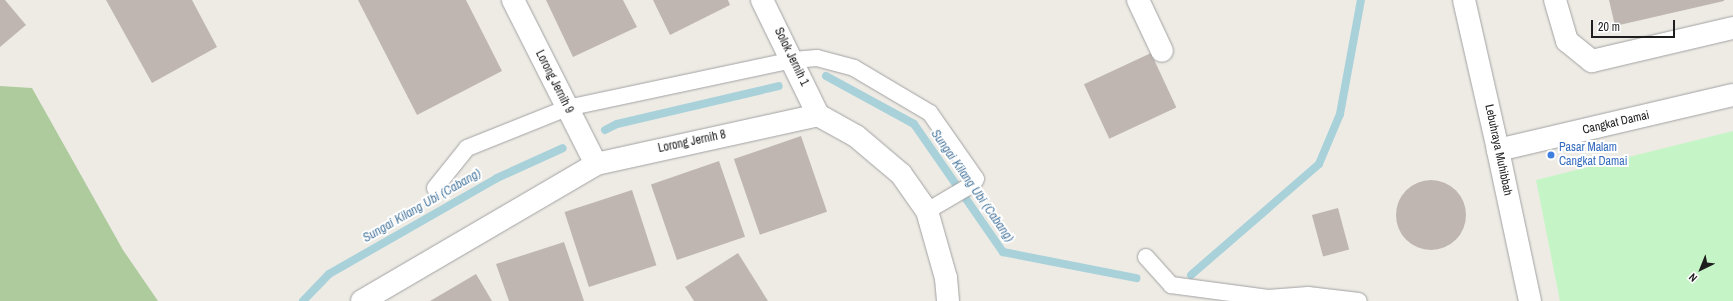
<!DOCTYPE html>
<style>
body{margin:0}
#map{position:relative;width:1733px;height:301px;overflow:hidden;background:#eeebe5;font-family:"Archivo Narrow",sans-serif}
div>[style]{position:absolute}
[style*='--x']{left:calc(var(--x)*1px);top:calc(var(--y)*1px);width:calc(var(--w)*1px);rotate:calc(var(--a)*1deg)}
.forest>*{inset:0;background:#adcb9c}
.park>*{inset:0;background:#c5f5c6}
.stream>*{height:8px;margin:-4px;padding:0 4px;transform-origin:4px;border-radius:4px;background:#a8d1d9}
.building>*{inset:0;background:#bfb6b2;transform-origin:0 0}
.round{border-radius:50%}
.roads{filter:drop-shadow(0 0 1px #a2a2a2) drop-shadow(0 0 1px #a2a2a2)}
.service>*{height:16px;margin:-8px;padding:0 8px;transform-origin:8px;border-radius:8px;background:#fff}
.minor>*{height:22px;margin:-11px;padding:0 11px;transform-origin:11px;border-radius:11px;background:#fff}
.tertiary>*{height:22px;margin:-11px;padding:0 11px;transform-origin:11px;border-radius:11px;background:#fff}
.dots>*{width:11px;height:11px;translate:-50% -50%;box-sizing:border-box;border:2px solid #fff;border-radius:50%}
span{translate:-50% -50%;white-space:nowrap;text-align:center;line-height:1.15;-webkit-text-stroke:4px #fff;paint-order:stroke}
.street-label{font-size:12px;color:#1e1e1e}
.shop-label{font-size:12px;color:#366cbe}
.left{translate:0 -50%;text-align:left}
.water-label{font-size:13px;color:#4e7ba0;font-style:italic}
.north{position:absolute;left:1681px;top:249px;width:40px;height:40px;-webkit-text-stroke:3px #fff;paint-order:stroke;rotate:223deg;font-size:11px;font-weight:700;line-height:16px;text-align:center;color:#1e1e1e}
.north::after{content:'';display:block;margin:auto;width:14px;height:18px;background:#1e1e1e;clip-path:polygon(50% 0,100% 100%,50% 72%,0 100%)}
.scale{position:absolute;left:1591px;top:20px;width:84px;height:18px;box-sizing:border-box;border:2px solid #1e1e1e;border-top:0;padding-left:5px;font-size:12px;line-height:14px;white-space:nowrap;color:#1e1e1e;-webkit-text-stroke:3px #fff;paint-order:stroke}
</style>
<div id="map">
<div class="forest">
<i style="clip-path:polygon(0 86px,32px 88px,123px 250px,158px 301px,0 301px)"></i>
</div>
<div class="park">
<i style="clip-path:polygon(1733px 131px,1733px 301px,1560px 301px,1536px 180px)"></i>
</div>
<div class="stream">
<i style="--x:826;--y:76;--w:100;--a:28.6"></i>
<i style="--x:914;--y:124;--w:156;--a:55.2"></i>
<i style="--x:1003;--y:252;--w:136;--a:11.1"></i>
<i style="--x:605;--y:130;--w:13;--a:-27"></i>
<i style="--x:617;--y:124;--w:166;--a:-13.2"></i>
<i style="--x:1191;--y:275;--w:169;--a:-40.9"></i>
<i style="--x:1319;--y:164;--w:54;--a:-67.2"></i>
<i style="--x:1340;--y:114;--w:116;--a:-79.6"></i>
<i style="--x:303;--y:301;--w:37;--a:-46"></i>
<i style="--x:329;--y:274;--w:193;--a:-29.7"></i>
<i style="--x:497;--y:178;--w:72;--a:-24.4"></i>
</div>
<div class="building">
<i style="clip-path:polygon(0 0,5px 0,26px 25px,0 47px)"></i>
<i style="clip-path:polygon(106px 0,192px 0,217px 47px,152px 83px)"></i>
<i style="clip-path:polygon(358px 0,466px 0,502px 71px,417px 115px)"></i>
<i style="clip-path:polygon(546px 0,623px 0,637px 27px,573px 57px)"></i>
<i style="clip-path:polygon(653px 0,728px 0,730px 5px,670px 35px)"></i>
<i style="clip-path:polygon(1609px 0,1724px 0,1724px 1px,1615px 26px)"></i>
<i style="left:1151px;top:53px;width:60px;height:74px;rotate:65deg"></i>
<i style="left:801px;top:136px;width:80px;height:71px;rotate:71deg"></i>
<i style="left:719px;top:161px;width:80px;height:72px;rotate:71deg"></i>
<i class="round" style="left:1396px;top:180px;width:70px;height:70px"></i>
<i style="left:632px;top:190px;width:79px;height:71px;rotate:72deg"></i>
<i style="left:1338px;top:208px;width:43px;height:27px;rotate:75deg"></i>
<i style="clip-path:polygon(564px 242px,584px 301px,509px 301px,496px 264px)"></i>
<i style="clip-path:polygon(738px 253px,768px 301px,694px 301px,685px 287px)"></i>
<i style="clip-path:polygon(476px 274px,492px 301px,430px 301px)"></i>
</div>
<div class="roads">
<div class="service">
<i style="--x:435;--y:188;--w:51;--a:-51.3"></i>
<i style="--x:467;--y:148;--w:108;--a:-21.8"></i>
<i style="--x:567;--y:108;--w:231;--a:-12"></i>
<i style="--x:793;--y:60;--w:24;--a:-5"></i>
<i style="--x:817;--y:58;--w:38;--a:15"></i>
<i style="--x:854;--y:68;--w:88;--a:30.6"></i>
<i style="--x:930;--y:113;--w:80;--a:55.1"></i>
<i style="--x:976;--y:179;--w:6;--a:121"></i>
<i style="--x:973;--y:184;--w:53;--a:149.6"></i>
<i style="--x:1146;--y:257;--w:38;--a:48"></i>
<i style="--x:1171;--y:285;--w:98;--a:7.6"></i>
<i style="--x:1268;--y:298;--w:40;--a:-4.3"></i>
<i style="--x:1308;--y:295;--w:51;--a:6.7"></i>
</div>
<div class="minor">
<i style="--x:513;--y:0;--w:184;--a:63.2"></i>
<i style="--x:762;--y:0;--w:128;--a:64"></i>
<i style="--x:1138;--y:0;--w:56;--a:64.8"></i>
<i style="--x:1464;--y:0;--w:154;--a:77.2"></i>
<i style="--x:1555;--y:0;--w:43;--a:73.7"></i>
<i style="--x:1567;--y:41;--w:32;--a:39"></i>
<i style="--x:1592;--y:61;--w:145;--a:-13.2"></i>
<i style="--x:362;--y:301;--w:271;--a:-30.3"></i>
<i style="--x:596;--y:164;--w:227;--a:-12.4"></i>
<i style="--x:818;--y:115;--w:43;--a:28.9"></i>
<i style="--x:856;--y:136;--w:59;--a:40.2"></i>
<i style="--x:901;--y:174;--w:45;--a:54.9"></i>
<i style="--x:927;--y:211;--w:70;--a:74.2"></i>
<i style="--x:946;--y:278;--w:23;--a:85"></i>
</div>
<div class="tertiary">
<i style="--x:1530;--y:301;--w:154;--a:-102"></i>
<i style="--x:1498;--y:150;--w:241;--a:-13.2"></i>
</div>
</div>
<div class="dots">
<i style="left:1551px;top:155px;background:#3f7fe0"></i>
</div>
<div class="street-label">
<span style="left:791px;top:57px;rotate:64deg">Solok Jernih 1</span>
<span style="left:554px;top:82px;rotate:63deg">Lorong Jernih 9</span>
<span style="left:1616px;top:123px;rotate:-13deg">Cangkat Damai</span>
<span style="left:692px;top:142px;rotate:-12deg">Lorong Jernih 8</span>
<span style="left:1498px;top:150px;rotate:78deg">Lebuhraya Muhibbah</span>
</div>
<div class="shop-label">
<span class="left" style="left:1559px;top:155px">Pasar Malam<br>Cangkat Damai</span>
</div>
<div class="water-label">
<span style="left:972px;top:186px;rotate:55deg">Sungai Kilang Ubi (Cabang)</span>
<span style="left:422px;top:206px;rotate:-30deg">Sungai Kilang Ubi (Cabang)</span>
</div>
<div class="north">N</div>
<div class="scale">20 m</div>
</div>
